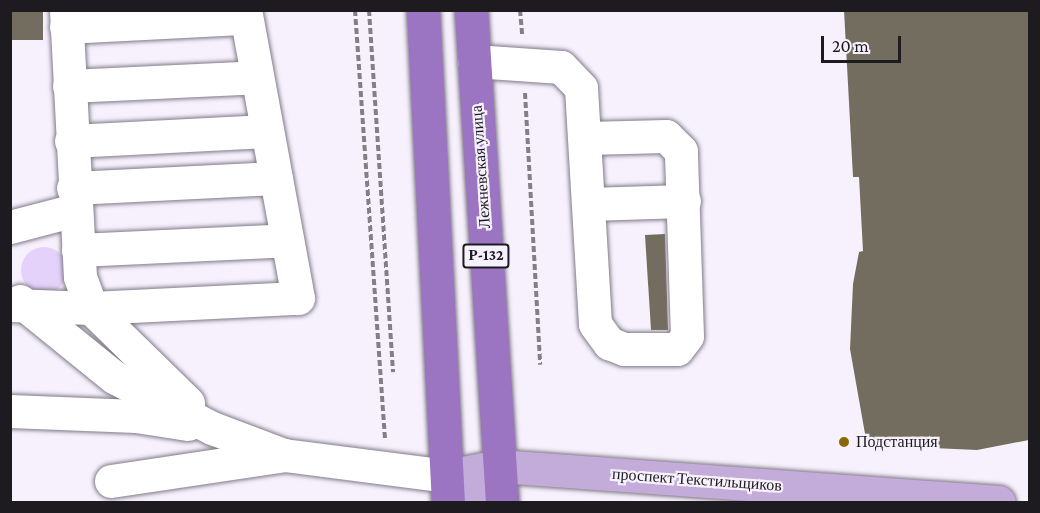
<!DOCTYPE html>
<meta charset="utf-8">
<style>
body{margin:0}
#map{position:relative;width:1040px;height:513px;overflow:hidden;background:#f7f1fd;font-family:"Crimson Pro",serif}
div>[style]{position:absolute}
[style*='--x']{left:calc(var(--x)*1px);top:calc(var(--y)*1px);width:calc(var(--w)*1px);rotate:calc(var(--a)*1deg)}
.green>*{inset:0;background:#e5d2fb}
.round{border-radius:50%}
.building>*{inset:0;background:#736d5f;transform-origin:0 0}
.path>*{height:4px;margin-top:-2px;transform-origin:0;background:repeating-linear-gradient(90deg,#837f87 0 6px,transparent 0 9px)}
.roads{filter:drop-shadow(0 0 2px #817b89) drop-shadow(0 0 2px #817b89)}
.minor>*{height:33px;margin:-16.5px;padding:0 16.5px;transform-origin:16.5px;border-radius:16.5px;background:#fff}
.major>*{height:33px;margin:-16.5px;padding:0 16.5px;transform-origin:16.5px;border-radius:16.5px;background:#c3acda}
.highway>*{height:33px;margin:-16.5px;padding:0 16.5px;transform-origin:16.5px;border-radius:16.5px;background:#9b75c2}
.dots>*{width:16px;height:16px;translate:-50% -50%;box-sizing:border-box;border:3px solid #f7f1fd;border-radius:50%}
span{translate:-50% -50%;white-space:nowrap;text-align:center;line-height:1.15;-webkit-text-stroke:4.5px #f7f1fd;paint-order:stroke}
.shield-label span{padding:2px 4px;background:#f7f1fd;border:2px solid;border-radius:4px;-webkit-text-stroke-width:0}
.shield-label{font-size:15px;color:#1d1b20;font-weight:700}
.street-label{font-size:16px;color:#1d1b20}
.poi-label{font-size:16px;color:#1d1b20}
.left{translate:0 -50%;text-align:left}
.frame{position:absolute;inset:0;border:12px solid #1d1b20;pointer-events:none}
.scale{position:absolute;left:821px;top:36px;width:80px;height:27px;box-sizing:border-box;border:3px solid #1d1b20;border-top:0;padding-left:8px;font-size:18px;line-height:21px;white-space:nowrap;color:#1d1b20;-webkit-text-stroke:4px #f7f1fd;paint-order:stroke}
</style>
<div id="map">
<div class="green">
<i class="round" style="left:21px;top:247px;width:46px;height:46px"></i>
</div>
<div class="building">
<i style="left:10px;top:10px;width:33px;height:30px"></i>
<i style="clip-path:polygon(844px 10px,1029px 10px,1029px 440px,977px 450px,867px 445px,850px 349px,853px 284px,859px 252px,863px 251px,859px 177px,853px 177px)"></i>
<i style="clip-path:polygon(665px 234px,668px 330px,651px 330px,645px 235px)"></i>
</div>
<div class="path">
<i style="--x:355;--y:10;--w:430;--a:86"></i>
<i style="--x:369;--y:10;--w:363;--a:86.2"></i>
<i style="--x:520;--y:10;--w:25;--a:85"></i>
<i style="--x:525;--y:93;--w:272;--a:86.8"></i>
</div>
<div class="roads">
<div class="minor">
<i style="--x:66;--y:10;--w:267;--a:87"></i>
<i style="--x:80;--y:277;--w:33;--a:70"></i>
<i style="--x:91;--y:308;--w:136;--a:44.4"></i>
<i style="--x:66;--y:27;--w:180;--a:-2.9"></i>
<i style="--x:474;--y:61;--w:87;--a:3.9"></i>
<i style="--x:561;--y:67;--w:29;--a:46"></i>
<i style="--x:581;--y:88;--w:236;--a:86.6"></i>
<i style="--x:595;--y:324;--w:24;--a:54"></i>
<i style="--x:609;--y:343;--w:16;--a:22"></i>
<i style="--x:624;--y:349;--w:53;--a:0"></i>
<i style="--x:677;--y:349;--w:16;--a:-52"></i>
<i style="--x:687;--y:336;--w:185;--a:-91.9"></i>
<i style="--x:681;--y:151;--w:21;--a:-135"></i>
<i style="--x:666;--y:136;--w:79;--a:178.5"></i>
<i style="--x:69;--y:86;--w:188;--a:-2.7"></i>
<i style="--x:71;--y:141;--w:196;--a:-2.9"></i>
<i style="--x:73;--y:188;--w:203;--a:-2.8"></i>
<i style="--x:589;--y:204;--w:95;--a:-1.8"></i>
<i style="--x:10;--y:227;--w:67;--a:-14.7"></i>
<i style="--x:78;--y:250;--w:209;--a:-2.7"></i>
<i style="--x:20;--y:301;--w:121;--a:39"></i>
<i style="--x:114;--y:377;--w:110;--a:27.5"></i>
<i style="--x:212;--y:428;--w:77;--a:20.6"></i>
<i style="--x:284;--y:455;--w:164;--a:7.3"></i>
<i style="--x:10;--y:305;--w:81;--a:2.1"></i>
<i style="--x:91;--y:308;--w:207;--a:-2.8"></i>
<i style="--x:298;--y:298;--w:293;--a:-100.4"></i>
<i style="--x:10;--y:411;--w:126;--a:2.3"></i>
<i style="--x:136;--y:416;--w:52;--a:8.9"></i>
<i style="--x:111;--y:481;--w:175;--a:-8.5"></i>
</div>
<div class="major">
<i style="--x:447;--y:476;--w:53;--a:-10.9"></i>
<i style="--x:499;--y:466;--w:501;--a:4.12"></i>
<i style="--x:447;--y:476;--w:51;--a:30.6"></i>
</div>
<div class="highway">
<i style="--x:423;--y:10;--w:493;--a:87.1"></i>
<i style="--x:471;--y:10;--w:493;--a:86.4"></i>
</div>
</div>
<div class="dots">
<i style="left:844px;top:442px;background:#896805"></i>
</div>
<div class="shield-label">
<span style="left:486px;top:256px">Р-132</span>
</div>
<div class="street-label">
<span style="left:481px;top:167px;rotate:-94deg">Лежневская улица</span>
<span style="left:697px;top:480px;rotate:4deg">проспект Текстильщиков</span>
</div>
<div class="poi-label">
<span class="left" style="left:856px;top:442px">Подстанция</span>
</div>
<div class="frame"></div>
<div class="scale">20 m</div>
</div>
